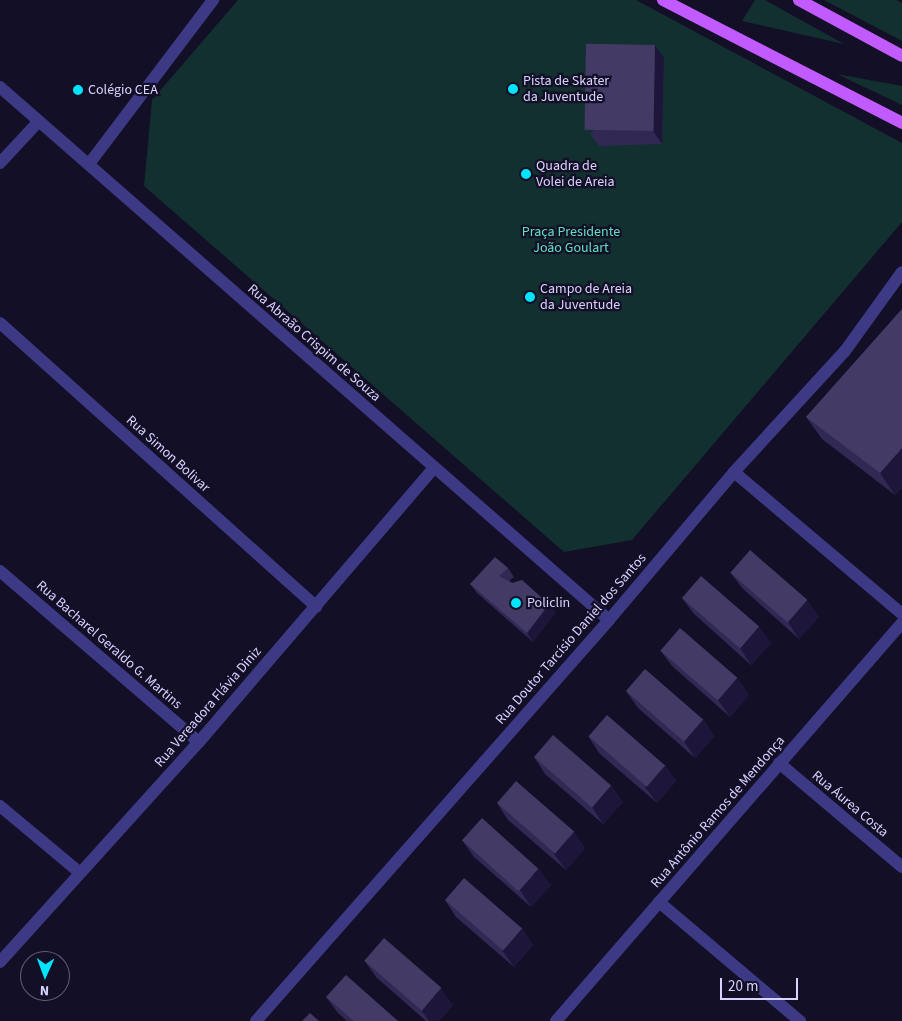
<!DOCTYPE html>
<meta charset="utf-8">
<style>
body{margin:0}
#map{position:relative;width:902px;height:1021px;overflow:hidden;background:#130f26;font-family:"Source Sans 3",sans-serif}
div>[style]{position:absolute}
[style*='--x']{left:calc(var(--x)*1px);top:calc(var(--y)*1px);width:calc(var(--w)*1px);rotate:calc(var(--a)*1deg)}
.green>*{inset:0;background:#12302f}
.minor>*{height:12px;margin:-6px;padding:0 6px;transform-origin:6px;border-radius:6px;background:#3d3a85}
.major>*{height:12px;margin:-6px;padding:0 6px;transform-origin:6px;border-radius:6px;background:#c25bff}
.wall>*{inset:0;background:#312854}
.shaded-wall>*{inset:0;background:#1d163a}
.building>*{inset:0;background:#433a66;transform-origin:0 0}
.dots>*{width:14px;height:14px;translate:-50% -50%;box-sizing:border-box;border:2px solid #130f26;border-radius:50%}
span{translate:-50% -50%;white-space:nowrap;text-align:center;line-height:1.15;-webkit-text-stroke:4.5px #130f26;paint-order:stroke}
.poi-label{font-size:14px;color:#d9d4ff}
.left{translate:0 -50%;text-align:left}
.park-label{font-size:14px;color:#5fe0c0}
.street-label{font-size:14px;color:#d9d4ff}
.north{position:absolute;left:20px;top:951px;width:50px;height:50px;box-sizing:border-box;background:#130f26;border:1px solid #625e7d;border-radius:50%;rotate:182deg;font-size:14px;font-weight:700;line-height:20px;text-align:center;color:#d9d4ff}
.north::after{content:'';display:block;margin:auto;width:18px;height:22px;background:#00e5ff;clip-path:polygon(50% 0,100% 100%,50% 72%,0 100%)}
.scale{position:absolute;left:720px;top:978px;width:78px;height:22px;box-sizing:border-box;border:2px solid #d9d4ff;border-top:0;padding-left:6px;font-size:15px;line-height:18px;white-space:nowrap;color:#d9d4ff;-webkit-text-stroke:4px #130f26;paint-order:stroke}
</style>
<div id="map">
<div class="green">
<i style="clip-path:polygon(238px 0,636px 0,902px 143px,902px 222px,632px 540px,564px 552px,144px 186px,152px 100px)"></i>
<i style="clip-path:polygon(755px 0,765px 0,844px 44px,742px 21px)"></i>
<i style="clip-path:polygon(824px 0,896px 0,902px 3px,902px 41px)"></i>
<i style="clip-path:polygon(837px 74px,902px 86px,902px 105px)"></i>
</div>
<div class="minor">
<i style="--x:0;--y:87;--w:809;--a:41.19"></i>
<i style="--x:0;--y:163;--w:57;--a:-47.1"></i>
<i style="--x:89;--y:164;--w:206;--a:-52.9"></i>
<i style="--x:0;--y:323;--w:425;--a:41.9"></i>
<i style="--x:734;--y:472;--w:220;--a:40.2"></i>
<i style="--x:0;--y:571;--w:262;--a:40.7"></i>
<i style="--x:779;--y:763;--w:161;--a:40.2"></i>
<i style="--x:0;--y:806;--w:104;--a:39.9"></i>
<i style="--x:659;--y:902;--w:185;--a:40.2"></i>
<i style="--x:0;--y:962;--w:297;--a:-47.9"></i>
<i style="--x:199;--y:742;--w:361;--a:-49.4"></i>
<i style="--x:256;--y:1021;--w:534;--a:-48.64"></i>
<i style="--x:609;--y:620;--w:194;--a:-49.8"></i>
<i style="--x:734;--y:472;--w:164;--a:-47.5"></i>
<i style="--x:845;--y:351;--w:97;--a:-54.2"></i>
<i style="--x:556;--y:1021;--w:527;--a:-49"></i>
</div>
<div class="major">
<i style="--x:663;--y:0;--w:269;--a:27.2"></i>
<i style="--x:799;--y:0;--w:117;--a:28.5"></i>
</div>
<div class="wall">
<i style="clip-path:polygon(664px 58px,662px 144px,599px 146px,590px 134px)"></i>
<i style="clip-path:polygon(902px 309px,902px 488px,895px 495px,822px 439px,806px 417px)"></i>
<i style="clip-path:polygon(508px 568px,514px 577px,509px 581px,549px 604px,555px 613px,533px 642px,477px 593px,470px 584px)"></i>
<i style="clip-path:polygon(730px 572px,807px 600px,819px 617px,799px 639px,742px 588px)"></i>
<i style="clip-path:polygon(682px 598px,771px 643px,751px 665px,694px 614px)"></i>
<i style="clip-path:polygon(660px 650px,737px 678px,749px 695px,730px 717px,672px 666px)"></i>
<i style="clip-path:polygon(626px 691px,703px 719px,714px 736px,695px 758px,638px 708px)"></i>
<i style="clip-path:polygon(588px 736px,665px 765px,676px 781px,657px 803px,599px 753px)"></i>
<i style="clip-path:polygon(534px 757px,623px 802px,603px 824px,545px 774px)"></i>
<i style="clip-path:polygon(497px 803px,574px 832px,585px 848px,566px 870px,508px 820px)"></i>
<i style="clip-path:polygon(462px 840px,551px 885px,531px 907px,474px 857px)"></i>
<i style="clip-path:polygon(445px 900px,522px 928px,533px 945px,514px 967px,456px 917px)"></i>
<i style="clip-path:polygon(364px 960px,453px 1005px,439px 1021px,426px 1021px,376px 977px)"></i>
<i style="clip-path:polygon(326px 997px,398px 1021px,347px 1021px,338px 1013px)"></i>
</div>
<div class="shaded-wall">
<i style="clip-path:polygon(655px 45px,664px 58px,662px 144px,653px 131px)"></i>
<i style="clip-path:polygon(902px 448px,902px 488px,895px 495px,880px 473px)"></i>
<i style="clip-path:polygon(807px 600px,819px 617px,799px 639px,788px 622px)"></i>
<i style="clip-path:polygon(549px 604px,555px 613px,533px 642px,527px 633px)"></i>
<i style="clip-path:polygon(759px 626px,771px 643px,751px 665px,740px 648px)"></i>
<i style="clip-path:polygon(737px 678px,749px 695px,730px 717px,718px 700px)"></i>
<i style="clip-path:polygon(703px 719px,714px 736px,695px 758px,684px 741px)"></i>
<i style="clip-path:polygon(665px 765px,676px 781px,657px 803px,645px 787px)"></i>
<i style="clip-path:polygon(611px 785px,623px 802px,603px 824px,592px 807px)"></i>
<i style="clip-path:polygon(574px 832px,585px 848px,566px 870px,554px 854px)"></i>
<i style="clip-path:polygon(539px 869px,551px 885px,531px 907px,520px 890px)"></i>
<i style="clip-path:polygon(522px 928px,533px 945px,514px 967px,502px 950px)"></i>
<i style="clip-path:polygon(441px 988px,453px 1005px,439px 1021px,429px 1021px,422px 1011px)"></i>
</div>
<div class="building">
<i style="left:655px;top:45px;width:86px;height:69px;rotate:91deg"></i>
<i style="clip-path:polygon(902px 309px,902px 448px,880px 473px,806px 417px)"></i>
<i style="left:750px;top:550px;width:76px;height:30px;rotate:41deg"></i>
<i style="clip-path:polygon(495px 557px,508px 568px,499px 576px,512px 583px,522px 580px,549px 604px,527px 633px,470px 584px)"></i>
<i style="left:701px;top:576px;width:77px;height:29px;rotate:41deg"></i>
<i style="left:680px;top:628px;width:76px;height:30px;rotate:41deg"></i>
<i style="left:645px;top:669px;width:77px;height:29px;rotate:41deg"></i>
<i style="left:607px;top:715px;width:77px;height:28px;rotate:41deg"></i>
<i style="left:553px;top:735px;width:77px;height:29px;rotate:41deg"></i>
<i style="left:516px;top:781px;width:77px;height:29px;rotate:41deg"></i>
<i style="left:482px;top:818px;width:76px;height:30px;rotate:42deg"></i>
<i style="left:464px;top:878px;width:77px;height:29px;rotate:41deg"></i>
<i style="left:384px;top:938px;width:76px;height:30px;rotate:41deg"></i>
<i style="clip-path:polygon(346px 975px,398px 1021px,354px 1021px,326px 997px)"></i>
<i style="clip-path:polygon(310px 1013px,319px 1021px,302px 1021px)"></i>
</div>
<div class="dots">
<i style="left:513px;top:89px;background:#00e5ff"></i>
<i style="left:78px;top:90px;background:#00e5ff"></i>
<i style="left:526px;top:174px;background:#00e5ff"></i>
<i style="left:530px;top:297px;background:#00e5ff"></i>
<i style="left:516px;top:603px;background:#00e5ff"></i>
</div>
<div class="poi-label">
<span class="left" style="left:523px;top:89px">Pista de Skater<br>da Juventude</span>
<span class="left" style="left:88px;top:90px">Colégio CEA</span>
<span class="left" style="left:536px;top:174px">Quadra de<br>Volei de Areia</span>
<span class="left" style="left:540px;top:297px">Campo de Areia<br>da Juventude</span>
<span class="left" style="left:527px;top:603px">Policlin</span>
</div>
<div class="park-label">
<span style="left:571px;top:240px">Praça Presidente<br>João Goulart</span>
</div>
<div class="street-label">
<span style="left:314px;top:343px;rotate:41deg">Rua Abraão Crispim de Souza</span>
<span style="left:168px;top:454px;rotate:42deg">Rua Simon Bolivar</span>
<span style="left:571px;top:639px;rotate:-49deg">Rua Doutor Tarcísio Daniel dos Santos</span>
<span style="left:109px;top:645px;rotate:41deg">Rua Bacharel Geraldo G. Martins</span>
<span style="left:208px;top:707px;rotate:-49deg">Rua Vereadora Flávia Diniz</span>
<span style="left:850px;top:804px;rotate:40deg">Rua Áurea Costa</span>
<span style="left:718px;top:812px;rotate:-49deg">Rua Antônio Ramos de Mendonça</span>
</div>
<div class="north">N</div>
<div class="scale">20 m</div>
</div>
